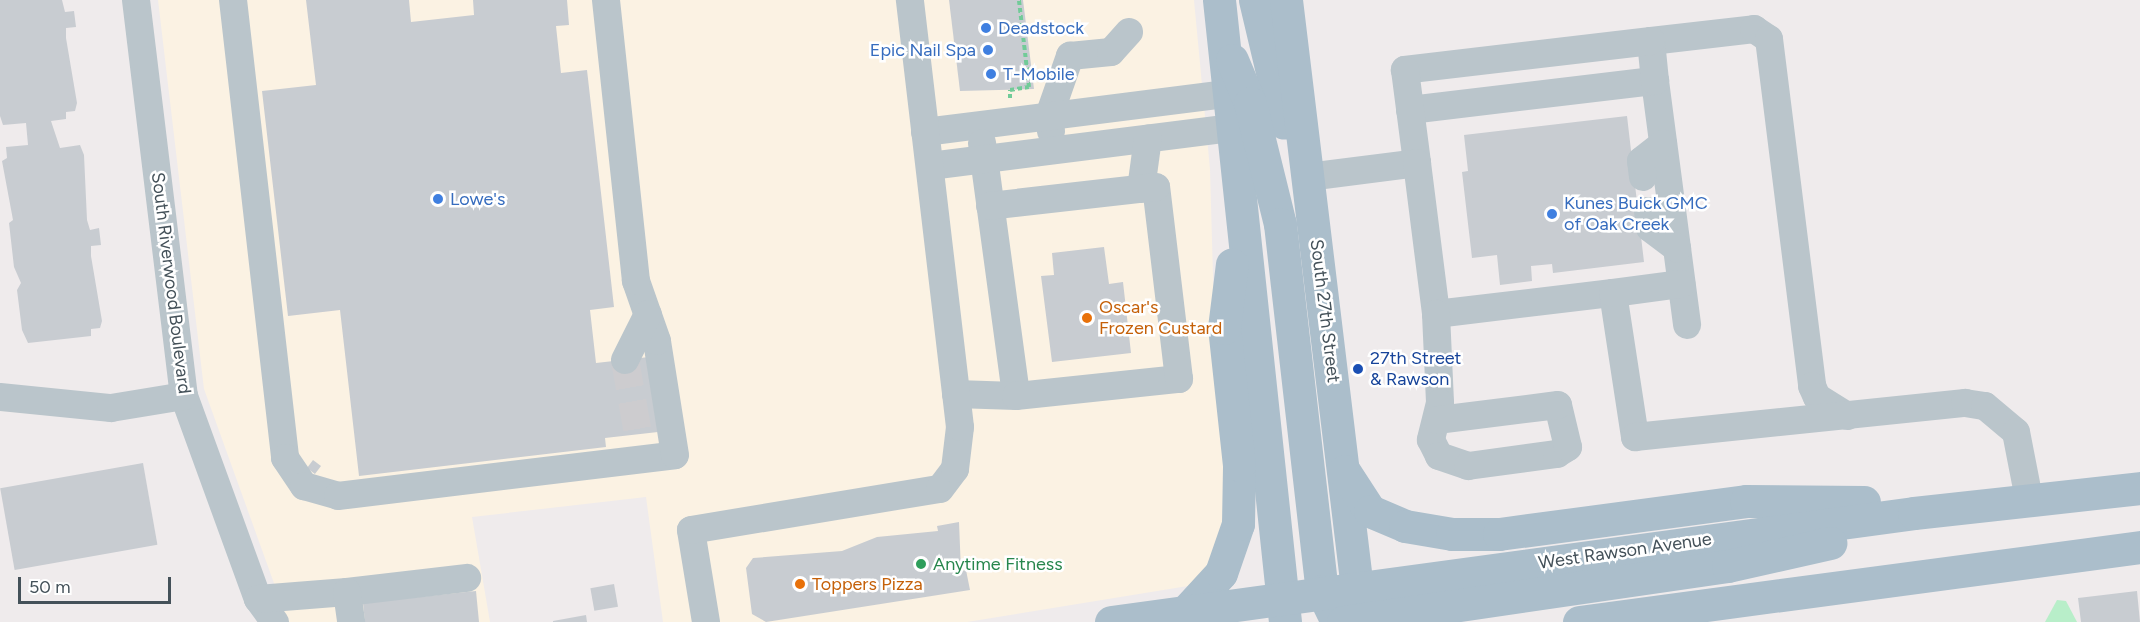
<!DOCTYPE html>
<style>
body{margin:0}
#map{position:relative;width:2140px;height:622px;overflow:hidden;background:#efebec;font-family:Figtree,sans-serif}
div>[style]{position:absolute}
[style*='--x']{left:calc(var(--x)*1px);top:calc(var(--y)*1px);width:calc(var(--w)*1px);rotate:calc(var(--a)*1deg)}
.commercial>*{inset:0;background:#fbf2e3}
.green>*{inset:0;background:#b8eec9}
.building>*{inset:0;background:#c8ccd1;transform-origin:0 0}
.minor-tunnel>*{height:28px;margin-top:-14px;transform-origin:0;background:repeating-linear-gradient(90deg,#cdcccf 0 28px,transparent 0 42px)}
.path>*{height:4px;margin-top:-2px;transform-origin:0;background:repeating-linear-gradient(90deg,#71cb98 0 4.5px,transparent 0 7.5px)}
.minor>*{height:28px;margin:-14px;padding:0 14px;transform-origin:14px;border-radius:14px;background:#bac5cb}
.major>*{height:33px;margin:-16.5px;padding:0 16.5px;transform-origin:16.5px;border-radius:16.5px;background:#abbecb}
.dots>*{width:16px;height:16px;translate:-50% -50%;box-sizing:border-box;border:3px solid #fff;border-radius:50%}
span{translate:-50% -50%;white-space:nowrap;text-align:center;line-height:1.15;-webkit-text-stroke:5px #fff;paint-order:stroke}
.shop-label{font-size:18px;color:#366cbe}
.left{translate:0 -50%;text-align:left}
.right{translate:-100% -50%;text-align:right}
.street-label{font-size:18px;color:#445159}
.food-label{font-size:18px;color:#c56008}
.transit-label{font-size:18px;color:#164399}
.leisure-label{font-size:18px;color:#27864d}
.scale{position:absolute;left:18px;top:577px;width:153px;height:27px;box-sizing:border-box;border:3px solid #445159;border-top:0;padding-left:8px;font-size:18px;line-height:21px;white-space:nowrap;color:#445159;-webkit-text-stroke:4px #fff;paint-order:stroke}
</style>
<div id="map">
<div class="commercial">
<i style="clip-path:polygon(158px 0,1194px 0,1210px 169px,1214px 311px,1230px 459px,1219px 558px,1194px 585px,967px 622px,663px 622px,646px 497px,472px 517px,490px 622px,288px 622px,204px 389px)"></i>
</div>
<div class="green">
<i style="clip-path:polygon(2057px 600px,2066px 601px,2077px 622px,2045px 622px)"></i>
</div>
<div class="building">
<i style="clip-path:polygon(0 0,62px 0,65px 12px,74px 11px,76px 27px,66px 28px,66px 38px,77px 103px,75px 111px,66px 112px,66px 119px,51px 121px,60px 148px,80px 145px,84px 155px,87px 220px,90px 230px,99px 228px,101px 245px,91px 246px,91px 256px,102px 321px,100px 328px,91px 329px,91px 336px,28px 343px,22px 330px,17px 290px,21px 283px,14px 267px,9px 223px,13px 220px,2px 161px,7px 158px,6px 147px,28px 145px,26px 123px,3px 125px,0 116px)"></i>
<i style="clip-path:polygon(306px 0,409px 0,411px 22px,474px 15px,473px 0,567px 0,569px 25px,556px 26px,561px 73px,587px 70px,614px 307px,590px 310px,596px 363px,649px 357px,658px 432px,605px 438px,606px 447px,359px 476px,340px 310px,288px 316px,262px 91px,316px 85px)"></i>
<i style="clip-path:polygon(949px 0,1023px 0,1034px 89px,960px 91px)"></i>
<i style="clip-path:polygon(1627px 116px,1644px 262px,1553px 273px,1552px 264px,1531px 266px,1532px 281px,1500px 285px,1497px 255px,1472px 258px,1462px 172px,1468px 171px,1464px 135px)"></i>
<i style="clip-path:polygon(1104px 247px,1109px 284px,1123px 282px,1131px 353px,1052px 362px,1041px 276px,1054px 275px,1052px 253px)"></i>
<i style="left:313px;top:460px;width:10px;height:10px;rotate:37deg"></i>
<i style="left:143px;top:463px;width:83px;height:145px;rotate:80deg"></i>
<i style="clip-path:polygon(959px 522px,961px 571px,966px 570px,970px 590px,766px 622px,752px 614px,746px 568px,753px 558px,842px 551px,877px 537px,938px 531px,937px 526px)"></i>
<i style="left:614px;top:584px;width:23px;height:24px;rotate:80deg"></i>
<i style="clip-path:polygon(476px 591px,479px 622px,365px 622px,363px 603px)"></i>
<i style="clip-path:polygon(2137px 591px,2140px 622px,2081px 622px,2078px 598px)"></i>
<i style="clip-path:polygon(586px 615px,587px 622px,553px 622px,553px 621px)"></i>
</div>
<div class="minor-tunnel">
<i style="--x:625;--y:360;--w:75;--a:80"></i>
</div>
<div class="path">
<i style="--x:1010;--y:98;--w:8;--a:-90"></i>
<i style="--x:1010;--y:90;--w:19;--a:-9"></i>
<i style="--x:1029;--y:87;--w:88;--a:-96.6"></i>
</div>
<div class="minor">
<i style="--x:136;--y:0;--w:399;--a:83.1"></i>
<i style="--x:184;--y:396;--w:216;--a:70"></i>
<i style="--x:258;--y:599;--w:29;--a:54"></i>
<i style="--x:233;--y:0;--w:461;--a:83.5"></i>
<i style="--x:285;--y:458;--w:34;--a:56"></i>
<i style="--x:304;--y:486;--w:35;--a:16"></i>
<i style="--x:338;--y:496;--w:339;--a:-6.9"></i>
<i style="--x:675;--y:455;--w:115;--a:-99"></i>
<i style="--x:657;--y:341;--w:64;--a:-109.3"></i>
<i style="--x:636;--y:281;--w:283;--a:-96.1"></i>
<i style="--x:1651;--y:41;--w:104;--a:-6.6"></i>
<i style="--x:1754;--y:29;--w:18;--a:34"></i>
<i style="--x:1769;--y:39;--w:350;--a:82.9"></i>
<i style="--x:1812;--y:386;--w:12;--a:66"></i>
<i style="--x:1817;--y:397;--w:36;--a:32"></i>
<i style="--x:1655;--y:81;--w:246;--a:82.5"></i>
<i style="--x:1410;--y:110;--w:247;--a:-6.8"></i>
<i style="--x:1655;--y:81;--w:40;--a:-95.7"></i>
<i style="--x:1651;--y:41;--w:248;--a:173.3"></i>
<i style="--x:1405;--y:70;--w:94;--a:82.6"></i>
<i style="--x:1051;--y:131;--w:15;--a:-98"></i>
<i style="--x:1049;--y:116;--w:64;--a:-70.7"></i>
<i style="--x:1070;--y:56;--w:41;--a:-5.6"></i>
<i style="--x:1111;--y:52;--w:27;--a:-48"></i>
<i style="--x:925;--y:132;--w:302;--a:-7.2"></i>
<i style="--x:982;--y:143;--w:255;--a:82.3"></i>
<i style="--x:930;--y:166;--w:301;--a:-7.2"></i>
<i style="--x:1308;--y:177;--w:110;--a:-7.3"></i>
<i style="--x:1417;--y:163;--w:152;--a:82.8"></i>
<i style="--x:1436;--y:314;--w:178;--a:-6.8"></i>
<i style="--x:1613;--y:293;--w:146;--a:81.3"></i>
<i style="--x:1635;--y:437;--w:332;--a:-5.9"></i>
<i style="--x:1965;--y:403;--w:20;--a:9"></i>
<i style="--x:1985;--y:406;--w:40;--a:40"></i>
<i style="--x:2016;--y:432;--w:68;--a:79"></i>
<i style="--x:1643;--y:177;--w:16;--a:-97"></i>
<i style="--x:1641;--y:161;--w:28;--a:-38"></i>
<i style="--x:1141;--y:189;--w:51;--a:-82.2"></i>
<i style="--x:1648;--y:211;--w:17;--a:83"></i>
<i style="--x:1650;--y:228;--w:34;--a:37"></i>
<i style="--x:1613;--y:293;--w:69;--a:-7.5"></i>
<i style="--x:1436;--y:314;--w:89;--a:87.4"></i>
<i style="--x:1440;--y:403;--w:38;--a:104"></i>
<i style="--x:1431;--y:440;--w:18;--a:63"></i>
<i style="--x:1439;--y:456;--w:31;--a:19"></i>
<i style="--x:1468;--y:466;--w:90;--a:-7.7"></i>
<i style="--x:1557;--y:454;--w:13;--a:-32"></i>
<i style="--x:1568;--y:447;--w:43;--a:-103.4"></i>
<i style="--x:1558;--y:405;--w:122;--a:172.9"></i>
<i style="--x:625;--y:360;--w:51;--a:-63.4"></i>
<i style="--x:956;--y:394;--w:60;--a:1.9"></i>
<i style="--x:1016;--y:396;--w:164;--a:-6"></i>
<i style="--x:1179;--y:379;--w:193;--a:-96.8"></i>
<i style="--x:1156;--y:187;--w:167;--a:173.5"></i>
<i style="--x:0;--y:397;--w:112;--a:5.7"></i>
<i style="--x:111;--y:408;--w:74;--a:-9.3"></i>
<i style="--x:347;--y:592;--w:121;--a:-6.7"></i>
<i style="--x:258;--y:599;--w:89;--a:-4.5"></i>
<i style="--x:347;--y:592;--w:30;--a:82"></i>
<i style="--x:706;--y:622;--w:93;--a:-99.3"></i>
<i style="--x:691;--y:530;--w:252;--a:-9.4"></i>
<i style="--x:940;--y:489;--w:25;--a:-53"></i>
<i style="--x:955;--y:469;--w:42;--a:-83.2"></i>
<i style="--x:960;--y:427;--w:430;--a:-96.7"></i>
</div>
<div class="major">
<i style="--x:1219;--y:0;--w:625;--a:83.94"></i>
<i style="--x:1255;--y:0;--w:126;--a:76.7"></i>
<i style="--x:1286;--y:0;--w:627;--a:83.12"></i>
<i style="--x:1232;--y:60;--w:47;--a:67.3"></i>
<i style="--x:1250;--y:103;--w:125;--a:76.1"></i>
<i style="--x:1280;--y:224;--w:369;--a:83.5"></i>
<i style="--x:1322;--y:591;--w:34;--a:64"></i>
<i style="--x:1344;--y:471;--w:48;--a:57"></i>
<i style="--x:1370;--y:511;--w:38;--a:23"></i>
<i style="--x:1405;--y:526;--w:48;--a:9.7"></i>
<i style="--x:1452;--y:534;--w:47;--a:0"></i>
<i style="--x:1499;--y:534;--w:249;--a:-7.6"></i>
<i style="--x:1746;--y:501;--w:118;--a:0.5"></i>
<i style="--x:1189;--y:608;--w:47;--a:-47.6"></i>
<i style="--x:1221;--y:573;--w:52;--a:-70.9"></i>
<i style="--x:1238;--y:524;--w:59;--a:-89"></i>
<i style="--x:1239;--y:465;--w:138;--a:-96.2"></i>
<i style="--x:1224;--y:328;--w:64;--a:-82.9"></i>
<i style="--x:1111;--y:622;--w:810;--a:-7.73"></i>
<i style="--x:1914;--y:513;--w:227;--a:-6.3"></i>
<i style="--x:1343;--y:622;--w:389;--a:-8.3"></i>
<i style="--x:1728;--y:566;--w:105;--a:-12.7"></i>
<i style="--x:1579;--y:622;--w:566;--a:-7.61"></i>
</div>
<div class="dots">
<i style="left:986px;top:28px;background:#3f7fe0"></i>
<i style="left:988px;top:50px;background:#3f7fe0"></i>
<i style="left:991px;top:74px;background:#3f7fe0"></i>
<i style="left:438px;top:199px;background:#3f7fe0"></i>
<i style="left:1552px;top:214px;background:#3f7fe0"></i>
<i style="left:1087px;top:318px;background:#e8710a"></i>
<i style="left:1358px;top:369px;background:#1a4fb4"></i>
<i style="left:921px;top:564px;background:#2e9e5b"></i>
<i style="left:800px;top:584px;background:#e8710a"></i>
</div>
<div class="shop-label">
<span class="left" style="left:998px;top:28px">Deadstock</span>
<span class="right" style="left:976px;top:50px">Epic Nail Spa</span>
<span class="left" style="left:1003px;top:74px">T-Mobile</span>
<span class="left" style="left:450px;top:199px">Lowe's</span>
<span class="left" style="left:1564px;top:214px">Kunes Buick GMC<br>of Oak Creek</span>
</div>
<div class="street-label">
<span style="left:171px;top:283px;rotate:83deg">South Riverwood Boulevard</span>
<span style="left:1325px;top:311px;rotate:83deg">South 27th Street</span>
<span style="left:1625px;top:551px;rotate:-8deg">West Rawson Avenue</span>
</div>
<div class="food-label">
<span class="left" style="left:1099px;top:318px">Oscar's<br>Frozen Custard</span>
<span class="left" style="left:812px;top:584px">Toppers Pizza</span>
</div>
<div class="transit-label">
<span class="left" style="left:1370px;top:369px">27th Street<br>&amp; Rawson</span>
</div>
<div class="leisure-label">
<span class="left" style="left:933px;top:564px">Anytime Fitness</span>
</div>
<div class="scale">50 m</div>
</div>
